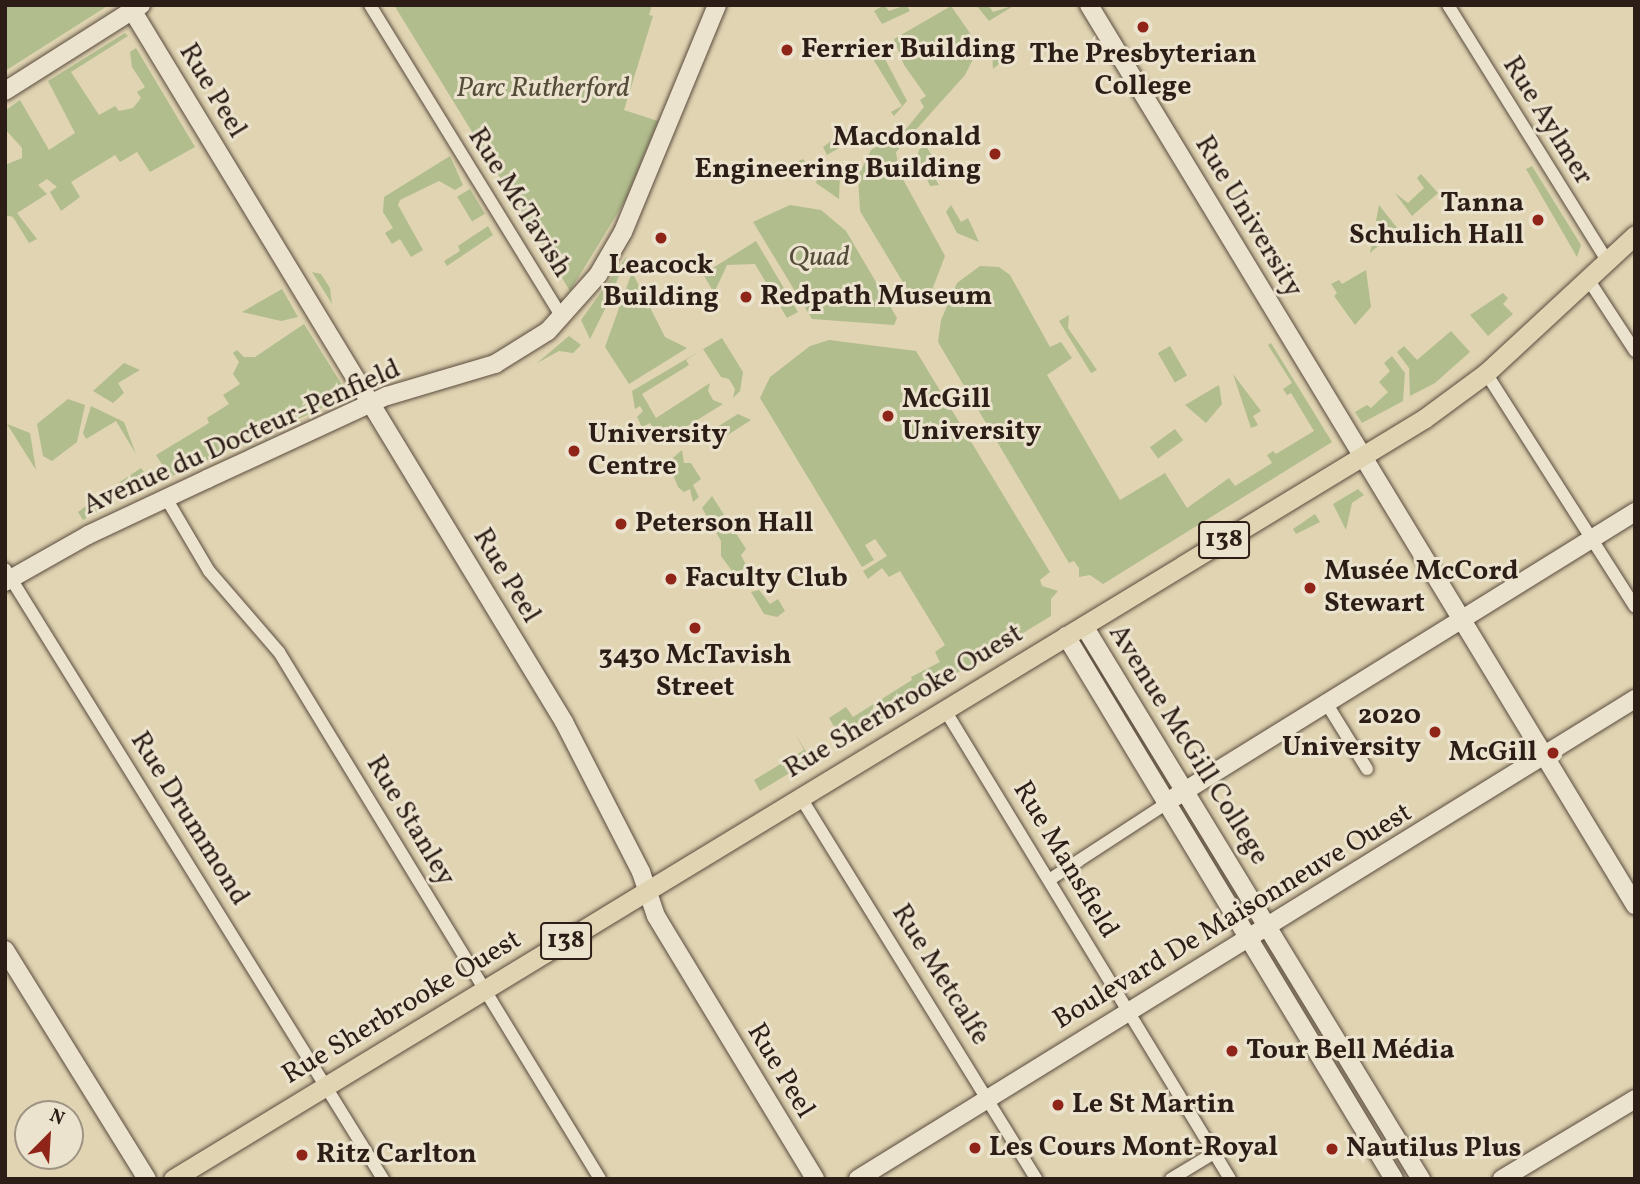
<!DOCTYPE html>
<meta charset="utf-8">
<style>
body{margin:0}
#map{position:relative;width:1640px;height:1184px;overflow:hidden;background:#e0d4b2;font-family:Vollkorn,serif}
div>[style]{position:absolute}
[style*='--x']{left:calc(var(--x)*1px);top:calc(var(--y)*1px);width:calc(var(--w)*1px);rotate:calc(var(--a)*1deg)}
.green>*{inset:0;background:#b1bd8d;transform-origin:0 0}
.roads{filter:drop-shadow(0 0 2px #5a4b3e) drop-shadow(0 0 2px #5a4b3e)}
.street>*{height:12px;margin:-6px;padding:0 6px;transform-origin:6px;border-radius:6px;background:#ebe3cd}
.secondary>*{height:18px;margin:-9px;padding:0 9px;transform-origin:9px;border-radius:9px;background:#ebe3cd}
.primary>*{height:19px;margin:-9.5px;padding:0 9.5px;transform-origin:9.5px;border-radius:9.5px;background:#e0d4b2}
.dots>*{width:19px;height:19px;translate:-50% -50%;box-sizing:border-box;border:4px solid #ebe3cd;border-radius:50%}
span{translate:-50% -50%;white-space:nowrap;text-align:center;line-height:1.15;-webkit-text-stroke:6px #ebe3cd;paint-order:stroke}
.shield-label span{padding:2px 5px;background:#ebe3cd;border:2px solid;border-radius:5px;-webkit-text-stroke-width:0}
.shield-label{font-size:26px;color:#2d1d17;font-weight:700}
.poi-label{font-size:28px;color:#2d1d17;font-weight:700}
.left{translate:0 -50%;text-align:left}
.right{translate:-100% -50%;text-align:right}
.park-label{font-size:28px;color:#554d3a;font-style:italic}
.street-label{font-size:28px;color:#2d1d17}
.frame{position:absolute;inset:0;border:7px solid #2d1d17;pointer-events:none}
.north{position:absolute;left:14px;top:1100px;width:70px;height:70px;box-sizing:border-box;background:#ebe3cd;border:2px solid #9f9484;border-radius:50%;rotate:24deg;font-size:19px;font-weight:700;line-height:28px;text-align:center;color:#2d1d17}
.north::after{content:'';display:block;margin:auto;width:24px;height:32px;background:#8f2418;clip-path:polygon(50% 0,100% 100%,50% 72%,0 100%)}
</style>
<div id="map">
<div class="green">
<i style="clip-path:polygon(5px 5px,109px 5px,5px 71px)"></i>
<i style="clip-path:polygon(394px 5px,652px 5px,649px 15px,653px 16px,624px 110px,658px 121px,625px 201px,570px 291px)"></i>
<i style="clip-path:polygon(884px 5px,889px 11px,906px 5px,910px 11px,882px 24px,874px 11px)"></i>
<i style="clip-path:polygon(976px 5px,988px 5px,993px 12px,1015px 5px,989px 21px)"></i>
<i style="clip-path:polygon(951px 6px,974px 39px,975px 55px,965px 75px,896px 152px,899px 172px,945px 256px,926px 306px,916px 304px,860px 211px,858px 176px,871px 150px,906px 129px,924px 107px,920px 100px,926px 96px,904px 65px,894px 39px)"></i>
<i style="clip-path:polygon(125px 33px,128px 36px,71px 72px,99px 115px,115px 106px,119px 111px,133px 108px,141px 98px,137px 92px,145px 87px,132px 67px,130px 52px,136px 48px,195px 147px,150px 172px,137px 152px,120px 162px,115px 155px,71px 182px,80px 197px,61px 211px,50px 192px,57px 187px,47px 179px,38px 185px,47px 194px,17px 213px,37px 239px,29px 243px,13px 217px,5px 215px,5px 165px,22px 158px,22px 148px,5px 129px,6px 110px,20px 100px,49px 150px,75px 133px,48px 81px)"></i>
<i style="clip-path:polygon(1000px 45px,1007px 57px,993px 69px,992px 53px)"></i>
<i style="clip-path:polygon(884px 57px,907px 101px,894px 116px,891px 112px,902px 106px,873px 59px)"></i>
<i style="clip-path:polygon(847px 129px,851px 141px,827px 155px,823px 147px)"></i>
<i style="clip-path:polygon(939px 130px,942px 134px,925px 144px,936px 163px,929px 168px,939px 185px,930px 186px,917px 156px,919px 150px)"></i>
<i style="clip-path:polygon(450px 156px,463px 185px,455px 190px,439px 181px,400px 200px,398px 205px,423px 250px,411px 257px,400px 239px,392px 244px,385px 233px,393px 228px,383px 212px,384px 197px)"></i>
<i style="clip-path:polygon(803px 159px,808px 166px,799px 175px,778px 180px,774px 172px)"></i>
<i style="clip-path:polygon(1532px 166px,1581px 245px,1577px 257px,1526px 169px)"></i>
<i style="clip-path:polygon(830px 168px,840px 173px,839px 199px,816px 183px,818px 175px)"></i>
<i style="clip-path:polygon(1421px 174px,1438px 193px,1412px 216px,1395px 193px,1408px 203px,1424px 188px,1417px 178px)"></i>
<i style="left:470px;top:189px;width:29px;height:15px;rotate:59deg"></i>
<i style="clip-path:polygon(790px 205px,821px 210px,846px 231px,897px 318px,894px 325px,812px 319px,753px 222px)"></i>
<i style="clip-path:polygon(951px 205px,961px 222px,968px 218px,979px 242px,957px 233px,946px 212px)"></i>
<i style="clip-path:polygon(1379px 205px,1398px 229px,1370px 253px)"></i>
<i style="clip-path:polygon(488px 226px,493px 235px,447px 266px,444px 261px,460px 251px,458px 246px)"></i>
<i style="clip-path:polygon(756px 241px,798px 312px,787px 318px,755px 264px,727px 265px,714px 293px,703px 274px)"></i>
<i style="clip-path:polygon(627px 256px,608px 303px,590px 339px,581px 320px)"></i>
<i style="clip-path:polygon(980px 266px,999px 267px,1010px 275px,1050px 347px,1061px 342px,1072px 358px,1047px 375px,1120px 500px,1165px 473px,1187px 508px,1229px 478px,1235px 486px,1272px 463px,1267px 455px,1273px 451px,1276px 454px,1314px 431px,1291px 393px,1287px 395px,1283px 389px,1292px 383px,1268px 345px,1271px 343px,1332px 442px,1103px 584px,1090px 575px,1079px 577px,1079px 568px,1074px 561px,1069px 563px,938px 342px,941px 320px,957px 283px)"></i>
<i style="clip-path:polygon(1366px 270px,1371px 307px,1355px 325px,1334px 296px,1337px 293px,1331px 284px,1339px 280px,1342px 284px)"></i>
<i style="clip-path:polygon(312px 272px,321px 274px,330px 288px,332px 304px)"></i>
<i style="clip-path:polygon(632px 272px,665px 337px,687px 348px,629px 384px,605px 347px)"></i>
<i style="clip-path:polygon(282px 289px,298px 317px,281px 321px,242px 312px)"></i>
<i style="clip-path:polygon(1503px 293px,1508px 298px,1503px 304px,1513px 314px,1488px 336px,1470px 315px)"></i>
<i style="clip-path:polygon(1069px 315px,1068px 328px,1097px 370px,1091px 373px,1059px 321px)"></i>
<i style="clip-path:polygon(304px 324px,344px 388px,345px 398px,170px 477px,156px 455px,209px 423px,207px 418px,229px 404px,223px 395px,240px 384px,233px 374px,239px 362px,233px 353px,237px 350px,244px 357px,255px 357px)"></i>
<i style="clip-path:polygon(1451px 331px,1470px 352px,1435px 383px,1410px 396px,1409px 368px,1397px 352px,1404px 346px,1417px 360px)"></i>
<i style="clip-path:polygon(569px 336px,581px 345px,573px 353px,559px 351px,537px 363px)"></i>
<i style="clip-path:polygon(722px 338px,743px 372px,740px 391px,733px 398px,735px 389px,729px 379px,721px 377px,703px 349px,686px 360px,689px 365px,642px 394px,656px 418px,710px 383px,708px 391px,713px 400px,723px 404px,673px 435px,651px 442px,646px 434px,654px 429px,650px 423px,642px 427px,637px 417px,643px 411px,640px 406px,635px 409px,632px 391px)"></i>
<i style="clip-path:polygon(829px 340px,916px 351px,1050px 572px,1040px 580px,1042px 586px,1058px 591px,1051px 599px,1051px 616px,843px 742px,829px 718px,846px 707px,853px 717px,912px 680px,911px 677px,940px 662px,935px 652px,945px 645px,900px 571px,889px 577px,882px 568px,868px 579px,863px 571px,887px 556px,875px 539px,865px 545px,874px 560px,862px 567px,760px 398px,770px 377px,810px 346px)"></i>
<i style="left:1170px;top:346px;width:34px;height:14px;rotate:60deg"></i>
<i style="clip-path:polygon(1392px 356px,1405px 373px,1403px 401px,1362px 423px,1355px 412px,1367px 405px,1371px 408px,1388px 392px,1379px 382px,1390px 371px,1384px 363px)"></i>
<i style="clip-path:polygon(124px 363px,140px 370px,118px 383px,124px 393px,113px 403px,93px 391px)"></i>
<i style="clip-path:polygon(1233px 374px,1261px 411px,1253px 416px,1258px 425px,1251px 428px)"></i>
<i style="clip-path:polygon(1219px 385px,1222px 404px,1206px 423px,1185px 405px)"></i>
<i style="clip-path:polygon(68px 399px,85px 405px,77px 442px,52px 461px,43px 456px,37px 424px)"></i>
<i style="clip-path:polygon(91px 406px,124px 422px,136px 454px,116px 421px,86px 439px,83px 433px)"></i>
<i style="clip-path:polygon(738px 414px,751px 420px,723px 438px,717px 427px)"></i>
<i style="clip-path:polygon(7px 424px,30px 433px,36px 470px)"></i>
<i style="left:1175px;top:429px;width:14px;height:31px;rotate:54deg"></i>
<i style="clip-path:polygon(682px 450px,684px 463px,691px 463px,701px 479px,693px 485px,699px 497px,693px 502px,690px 489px,684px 492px,678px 487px,668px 462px)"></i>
<i style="clip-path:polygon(141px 468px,154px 485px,125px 498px,117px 484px)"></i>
<i style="clip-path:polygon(1358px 489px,1364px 495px,1352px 503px,1346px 530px,1333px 504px)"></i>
<i style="clip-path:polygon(106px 491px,114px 504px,83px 520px,78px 512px)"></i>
<i style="clip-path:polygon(712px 496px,746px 549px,741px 555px,750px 573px,746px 581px,741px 583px,721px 556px,721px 541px,702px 508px)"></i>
<i style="clip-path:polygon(1315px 514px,1320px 522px,1296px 534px,1293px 529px)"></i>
<i style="clip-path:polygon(759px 590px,770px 604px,778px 599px,785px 611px,777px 617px,764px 614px,751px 592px)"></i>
<i style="clip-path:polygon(795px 733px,811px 760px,760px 791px,754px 780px,804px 750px)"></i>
</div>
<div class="roads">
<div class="street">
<i style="--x:370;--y:5;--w:366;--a:58.4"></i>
<i style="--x:1448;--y:5;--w:301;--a:58.1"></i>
<i style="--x:1588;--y:279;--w:86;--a:56.9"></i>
<i style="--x:1486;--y:373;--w:277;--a:57.5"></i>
<i style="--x:166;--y:498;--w:85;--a:59.5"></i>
<i style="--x:209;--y:571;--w:107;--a:49.2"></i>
<i style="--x:279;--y:652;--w:617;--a:58.65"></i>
<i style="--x:5;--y:569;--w:718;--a:58.21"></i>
<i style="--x:1325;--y:701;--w:80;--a:58.3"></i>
<i style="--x:945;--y:710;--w:549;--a:58.71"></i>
<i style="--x:801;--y:798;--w:448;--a:58.3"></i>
<i style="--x:1049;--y:880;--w:141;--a:-33.1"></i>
<i style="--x:1171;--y:1179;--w:50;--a:-31.2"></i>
</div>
<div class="secondary">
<i style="--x:1089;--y:5;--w:1053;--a:58.76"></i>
<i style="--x:132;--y:10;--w:833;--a:58.75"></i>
<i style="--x:564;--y:722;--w:169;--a:62.8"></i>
<i style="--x:641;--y:872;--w:46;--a:71.2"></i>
<i style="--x:656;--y:916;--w:307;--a:58.8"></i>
<i style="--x:5;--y:91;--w:161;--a:-32.3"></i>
<i style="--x:5;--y:582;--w:95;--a:-29.5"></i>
<i style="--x:88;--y:535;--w:132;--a:-25.2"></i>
<i style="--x:207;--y:479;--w:198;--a:-24.8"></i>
<i style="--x:387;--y:396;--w:113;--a:-16.5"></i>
<i style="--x:495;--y:364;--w:62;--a:-31.9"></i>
<i style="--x:548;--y:331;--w:75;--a:-48.2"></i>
<i style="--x:598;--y:275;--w:50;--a:-59.8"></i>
<i style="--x:623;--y:232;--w:246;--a:-67.5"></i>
<i style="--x:1084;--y:626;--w:648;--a:58.64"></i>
<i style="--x:1066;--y:636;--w:634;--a:58.87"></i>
<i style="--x:1175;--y:797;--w:541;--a:-31.78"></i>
<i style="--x:5;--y:950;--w:269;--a:58.2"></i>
<i style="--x:858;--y:1179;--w:913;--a:-31.71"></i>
<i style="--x:1502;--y:1179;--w:155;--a:-31"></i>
</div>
<div class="primary">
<i style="--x:173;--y:1179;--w:1465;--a:-31.29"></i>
<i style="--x:1425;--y:418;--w:76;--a:-36.4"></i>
<i style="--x:1486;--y:373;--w:203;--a:-42.8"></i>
</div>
</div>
<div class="dots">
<i style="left:1143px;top:27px;background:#8f2418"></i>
<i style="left:787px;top:50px;background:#8f2418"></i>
<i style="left:995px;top:154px;background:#8f2418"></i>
<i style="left:1538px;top:220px;background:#8f2418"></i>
<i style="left:661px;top:238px;background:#8f2418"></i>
<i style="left:746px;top:297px;background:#8f2418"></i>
<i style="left:888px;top:416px;background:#8f2418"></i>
<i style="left:574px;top:451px;background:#8f2418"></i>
<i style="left:621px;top:524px;background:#8f2418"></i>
<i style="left:671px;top:579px;background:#8f2418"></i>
<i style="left:1310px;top:588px;background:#8f2418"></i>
<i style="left:695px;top:628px;background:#8f2418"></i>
<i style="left:1435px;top:732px;background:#8f2418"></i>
<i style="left:1553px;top:753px;background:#8f2418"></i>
<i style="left:1232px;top:1051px;background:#8f2418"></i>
<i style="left:1058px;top:1105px;background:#8f2418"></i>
<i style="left:975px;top:1148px;background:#8f2418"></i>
<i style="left:1332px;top:1149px;background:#8f2418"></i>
<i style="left:302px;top:1155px;background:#8f2418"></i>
</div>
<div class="shield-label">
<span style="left:1224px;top:540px">138</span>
<span style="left:566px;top:941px">138</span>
</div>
<div class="poi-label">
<span class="left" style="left:801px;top:50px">Ferrier Building</span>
<span style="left:1143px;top:71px">The Presbyterian<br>College</span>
<span class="right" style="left:981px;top:154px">Macdonald<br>Engineering Building</span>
<span class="right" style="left:1524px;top:220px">Tanna<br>Schulich Hall</span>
<span style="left:661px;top:282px">Leacock<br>Building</span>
<span class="left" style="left:760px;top:297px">Redpath Museum</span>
<span class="left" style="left:902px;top:416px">McGill<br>University</span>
<span class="left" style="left:588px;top:451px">University<br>Centre</span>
<span class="left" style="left:635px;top:524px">Peterson Hall</span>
<span class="left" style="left:1324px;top:588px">Musée McCord<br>Stewart</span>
<span class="left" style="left:685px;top:579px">Faculty Club</span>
<span style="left:695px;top:672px">3430 McTavish<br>Street</span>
<span class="right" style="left:1421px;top:732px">2020<br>University</span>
<span class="right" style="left:1537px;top:753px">McGill</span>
<span class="left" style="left:1246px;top:1051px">Tour Bell Média</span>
<span class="left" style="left:1072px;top:1105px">Le St Martin</span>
<span class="left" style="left:989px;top:1148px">Les Cours Mont-Royal</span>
<span class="left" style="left:1346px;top:1149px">Nautilus Plus</span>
<span class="left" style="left:316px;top:1155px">Ritz Carlton</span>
</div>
<div class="park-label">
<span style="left:543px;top:89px">Parc Rutherford</span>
<span style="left:819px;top:258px">Quad</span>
</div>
<div class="street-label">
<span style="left:212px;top:91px;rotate:59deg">Rue Peel</span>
<span style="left:1547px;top:121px;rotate:58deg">Rue Aylmer</span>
<span style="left:519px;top:203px;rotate:58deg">Rue McTavish</span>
<span style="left:1248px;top:217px;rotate:59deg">Rue University</span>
<span style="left:242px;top:438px;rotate:-24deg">Avenue du Docteur-Penfield</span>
<span style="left:506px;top:576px;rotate:59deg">Rue Peel</span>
<span style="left:904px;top:702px;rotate:-31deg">Rue Sherbrooke Ouest</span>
<span style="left:1188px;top:745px;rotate:58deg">Avenue McGill College</span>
<span style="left:189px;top:819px;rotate:58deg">Rue Drummond</span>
<span style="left:410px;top:821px;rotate:59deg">Rue Stanley</span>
<span style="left:1065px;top:860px;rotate:59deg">Rue Mansfield</span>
<span style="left:1233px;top:917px;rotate:-31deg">Boulevard De Maisonneuve Ouest</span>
<span style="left:940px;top:975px;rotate:58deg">Rue Metcalfe</span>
<span style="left:402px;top:1008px;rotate:-31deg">Rue Sherbrooke Ouest</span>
<span style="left:780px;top:1071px;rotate:59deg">Rue Peel</span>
</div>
<div class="frame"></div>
<div class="north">N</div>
</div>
